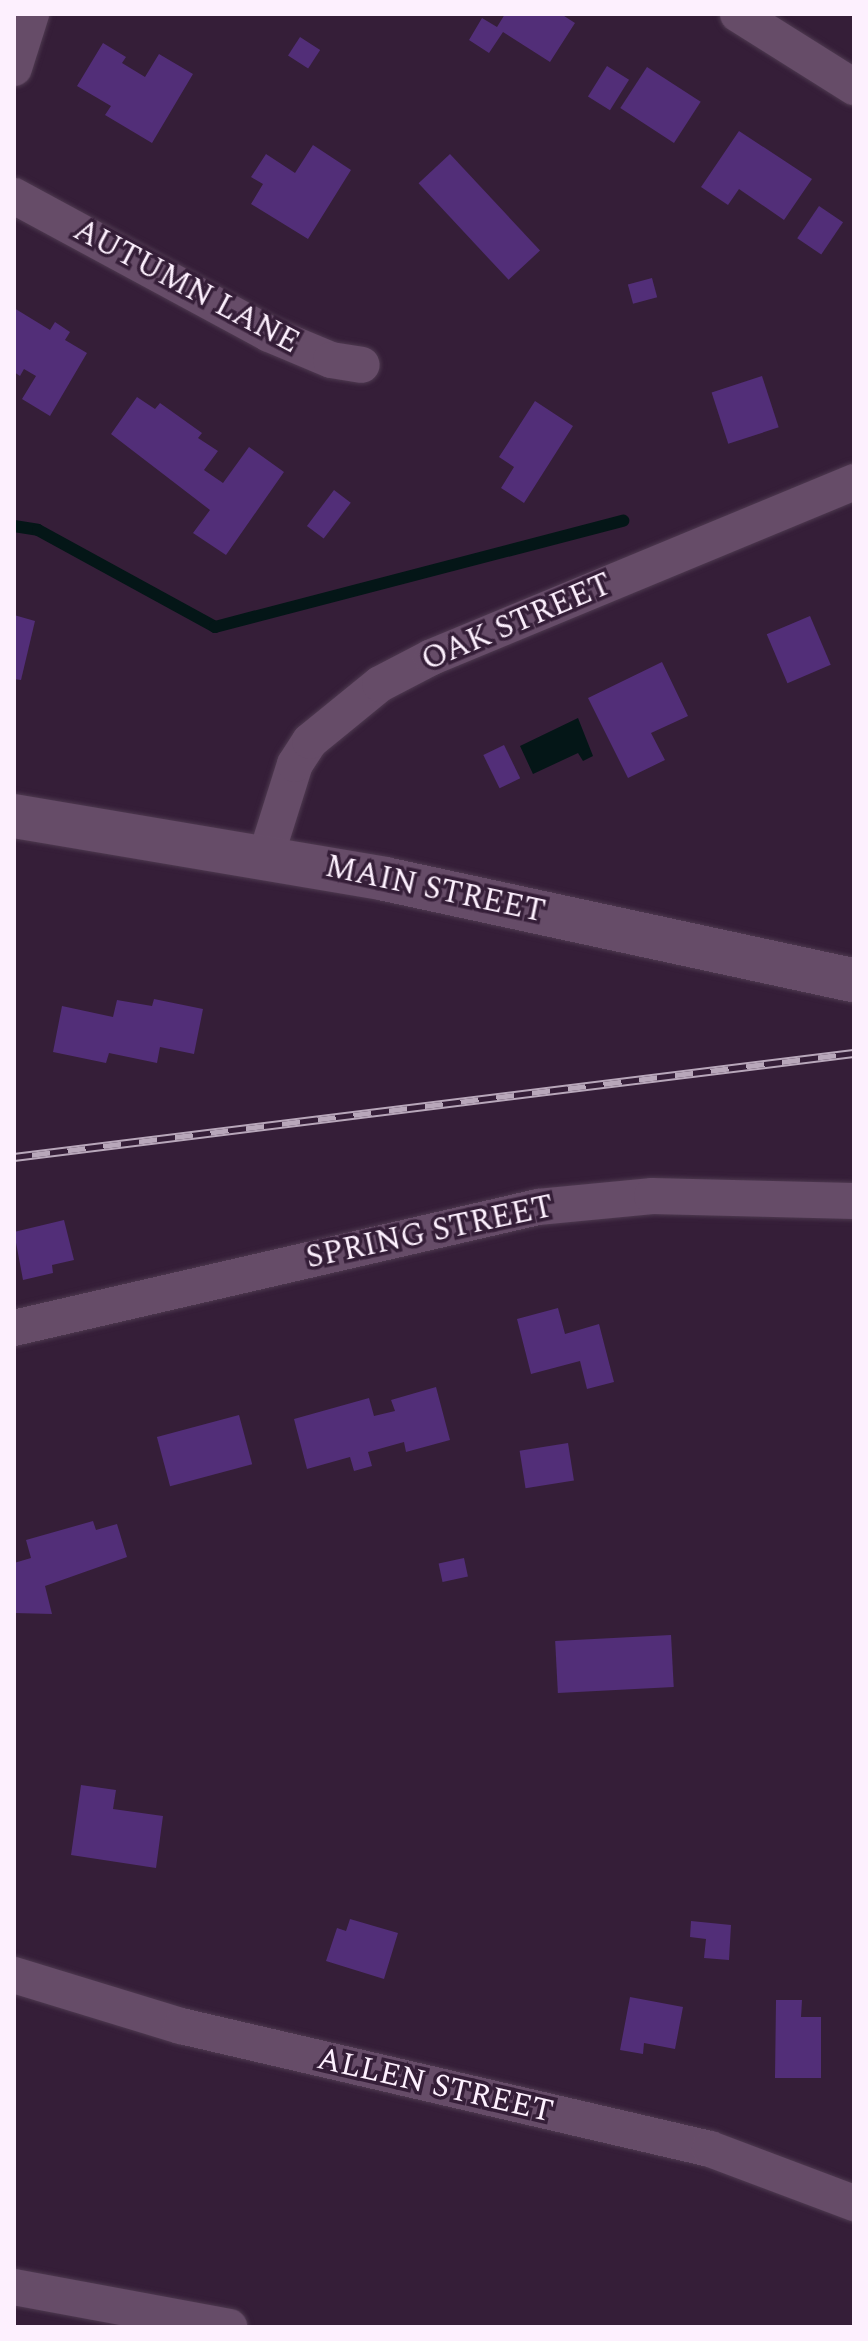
<!DOCTYPE html>
<style>
body{margin:0}
#map{position:relative;width:868px;height:2341px;overflow:hidden;background:#351e38;font-family:Spectral,serif}
div>[style]{position:absolute}
[style*='--x']{left:calc(var(--x)*1px);top:calc(var(--y)*1px);width:calc(var(--w)*1px);rotate:calc(var(--a)*1deg)}
.water>*{inset:0;background:#041617}
.stream>*{height:12px;margin:-6px;padding:0 6px;transform-origin:6px;border-radius:6px;background:#041617}
.building>*{inset:0;background:#522e78;transform-origin:0 0}
.roads{filter:drop-shadow(0 0 2px #4e3a50) drop-shadow(0 0 2px #4e3a50)}
.minor>*{height:36px;margin:-18px;padding:0 18px;transform-origin:18px;border-radius:18px;background:#664c68}
.secondary>*{height:44px;margin:-22px;padding:0 22px;transform-origin:22px;border-radius:22px;background:#664c68}
.rail>*{height:9px;margin-top:-4.5px;transform-origin:0;background:repeating-linear-gradient(90deg,#351e38 0 18px,#b8a7ba 0 36px);box-sizing:border-box;border-block:2px solid #b8a7ba}
span{translate:-50% -50%;white-space:nowrap;text-align:center;line-height:1.15;-webkit-text-stroke:7px #351e38;paint-order:stroke}
.street-label{font-size:32px;color:#fdf0fe}
.frame{position:absolute;inset:0;border:16px solid #fdf0fe;pointer-events:none}
</style>
<div id="map">
<div class="water">
<i style="clip-path:polygon(578px 718px,593px 756px,583px 761px,578px 753px,533px 774px,520px 746px)"></i>
</div>
<div class="stream">
<i style="--x:14;--y:526;--w:24;--a:9"></i>
<i style="--x:38;--y:530;--w:202;--a:28.7"></i>
<i style="--x:215;--y:627;--w:422;--a:-14.6"></i>
</div>
<div class="building">
<i style="clip-path:polygon(505px 14px,561px 14px,575px 23px,550px 62px,503px 32px,489px 53px,469px 40px,482px 18px,497px 27px)"></i>
<i style="left:300px;top:37px;width:24px;height:22px;rotate:33deg"></i>
<i style="clip-path:polygon(103px 43px,126px 57px,122px 63px,145px 77px,159px 54px,193px 74px,152px 143px,105px 115px,111px 106px,77px 86px)"></i>
<i style="left:607px;top:66px;width:26px;height:36px;rotate:32deg"></i>
<i style="left:647px;top:67px;width:64px;height:49px;rotate:33deg"></i>
<i style="clip-path:polygon(739px 131px,812px 179px,784px 220px,739px 189px,728px 205px,701px 187px)"></i>
<i style="clip-path:polygon(313px 145px,351px 170px,308px 239px,251px 204px,263px 184px,251px 177px,266px 154px,295px 173px)"></i>
<i style="left:450px;top:154px;width:132px;height:43px;rotate:47deg"></i>
<i style="left:819px;top:206px;width:29px;height:39px;rotate:34deg"></i>
<i style="left:652px;top:278px;width:20px;height:25px;rotate:75deg"></i>
<i style="clip-path:polygon(14px 308px,50px 330px,55px 322px,70px 332px,65px 340px,87px 353px,50px 416px,22px 399px,36px 376px,24px 369px,20px 376px,14px 372px)"></i>
<i style="left:762px;top:376px;width:54px;height:53px;rotate:72deg"></i>
<i style="clip-path:polygon(137px 397px,155px 409px,160px 403px,202px 433px,198px 438px,218px 451px,204px 470px,223px 483px,249px 447px,284px 472px,226px 555px,193px 533px,210px 510px,111px 434px)"></i>
<i style="clip-path:polygon(535px 401px,573px 426px,524px 503px,501px 488px,514px 467px,499px 457px)"></i>
<i style="left:334px;top:490px;width:21px;height:45px;rotate:37deg"></i>
<i style="clip-path:polygon(14px 615px,35px 621px,21px 680px,14px 679px)"></i>
<i style="left:810px;top:616px;width:53px;height:47px;rotate:67deg"></i>
<i style="clip-path:polygon(662px 662px,688px 716px,651px 733px,665px 760px,628px 778px,588px 698px)"></i>
<i style="left:504px;top:745px;width:37px;height:23px;rotate:64deg"></i>
<i style="clip-path:polygon(154px 999px,203px 1009px,194px 1054px,160px 1047px,157px 1063px,109px 1053px,106px 1063px,53px 1052px,62px 1006px,113px 1017px,117px 1000px,152px 1006px)"></i>
<i style="clip-path:polygon(64px 1220px,74px 1260px,52px 1265px,53px 1273px,23px 1280px,14px 1232px)"></i>
<i style="clip-path:polygon(558px 1308px,565px 1334px,599px 1324px,614px 1382px,587px 1389px,580px 1361px,531px 1374px,517px 1319px)"></i>
<i style="clip-path:polygon(436px 1387px,450px 1440px,406px 1452px,404px 1442px,368px 1452px,372px 1466px,354px 1471px,350px 1457px,307px 1469px,294px 1419px,369px 1398px,374px 1416px,395px 1411px,391px 1400px)"></i>
<i style="left:239px;top:1415px;width:51px;height:85px;rotate:75deg"></i>
<i style="left:568px;top:1443px;width:38px;height:49px;rotate:81deg"></i>
<i style="clip-path:polygon(93px 1521px,96px 1530px,117px 1524px,127px 1557px,45px 1586px,52px 1614px,14px 1613px,14px 1563px,31px 1558px,26px 1540px)"></i>
<i style="left:464px;top:1558px;width:19px;height:26px;rotate:78deg"></i>
<i style="left:671px;top:1635px;width:52px;height:116px;rotate:87deg"></i>
<i style="clip-path:polygon(81px 1785px,116px 1790px,113px 1809px,163px 1816px,156px 1868px,71px 1855px)"></i>
<i style="clip-path:polygon(350px 1919px,398px 1933px,384px 1979px,326px 1961px,337px 1928px,346px 1931px)"></i>
<i style="clip-path:polygon(691px 1921px,731px 1925px,729px 1960px,704px 1958px,706px 1939px,690px 1937px)"></i>
<i style="clip-path:polygon(630px 1997px,683px 2007px,675px 2049px,644px 2043px,643px 2054px,620px 2050px)"></i>
<i style="clip-path:polygon(776px 2000px,802px 2000px,801px 2017px,821px 2017px,821px 2078px,775px 2078px)"></i>
</div>
<div class="roads">
<div class="minor">
<i style="--x:738;--y:14;--w:137;--a:32.2"></i>
<i style="--x:14;--y:68;--w:57;--a:-72.5"></i>
<i style="--x:14;--y:196;--w:290;--a:28.4"></i>
<i style="--x:269;--y:334;--w:67;--a:22.8"></i>
<i style="--x:331;--y:360;--w:31;--a:9"></i>
<i style="--x:266;--y:856;--w:96;--a:-72.5"></i>
<i style="--x:295;--y:764;--w:27;--a:-57"></i>
<i style="--x:310;--y:741;--w:90;--a:-39.2"></i>
<i style="--x:380;--y:684;--w:59;--a:-27.4"></i>
<i style="--x:432;--y:657;--w:457;--a:-22.5"></i>
<i style="--x:14;--y:1328;--w:538;--a:-13"></i>
<i style="--x:538;--y:1207;--w:115;--a:-5.5"></i>
<i style="--x:652;--y:1196;--w:202;--a:1.4"></i>
<i style="--x:14;--y:1975;--w:175;--a:17"></i>
<i style="--x:181;--y:2026;--w:543;--a:13.09"></i>
<i style="--x:710;--y:2149;--w:154;--a:20.6"></i>
<i style="--x:14;--y:2287;--w:219;--a:10.5"></i>
</div>
<div class="secondary">
<i style="--x:14;--y:816;--w:376;--a:9.6"></i>
<i style="--x:385;--y:879;--w:480;--a:12.2"></i>
</div>
</div>
<div class="rail">
<i style="--x:14;--y:1157;--w:846;--a:-7.06"></i>
</div>
<div class="street-label">
<span style="left:186px;top:287px;rotate:28deg">AUTUMN LANE</span>
<span style="left:517px;top:623px;rotate:-23deg">OAK STREET</span>
<span style="left:435px;top:890px;rotate:12deg">MAIN STREET</span>
<span style="left:430px;top:1233px;rotate:-12deg">SPRING STREET</span>
<span style="left:435px;top:2086px;rotate:13deg">ALLEN STREET</span>
</div>
<div class="frame"></div>
</div>
